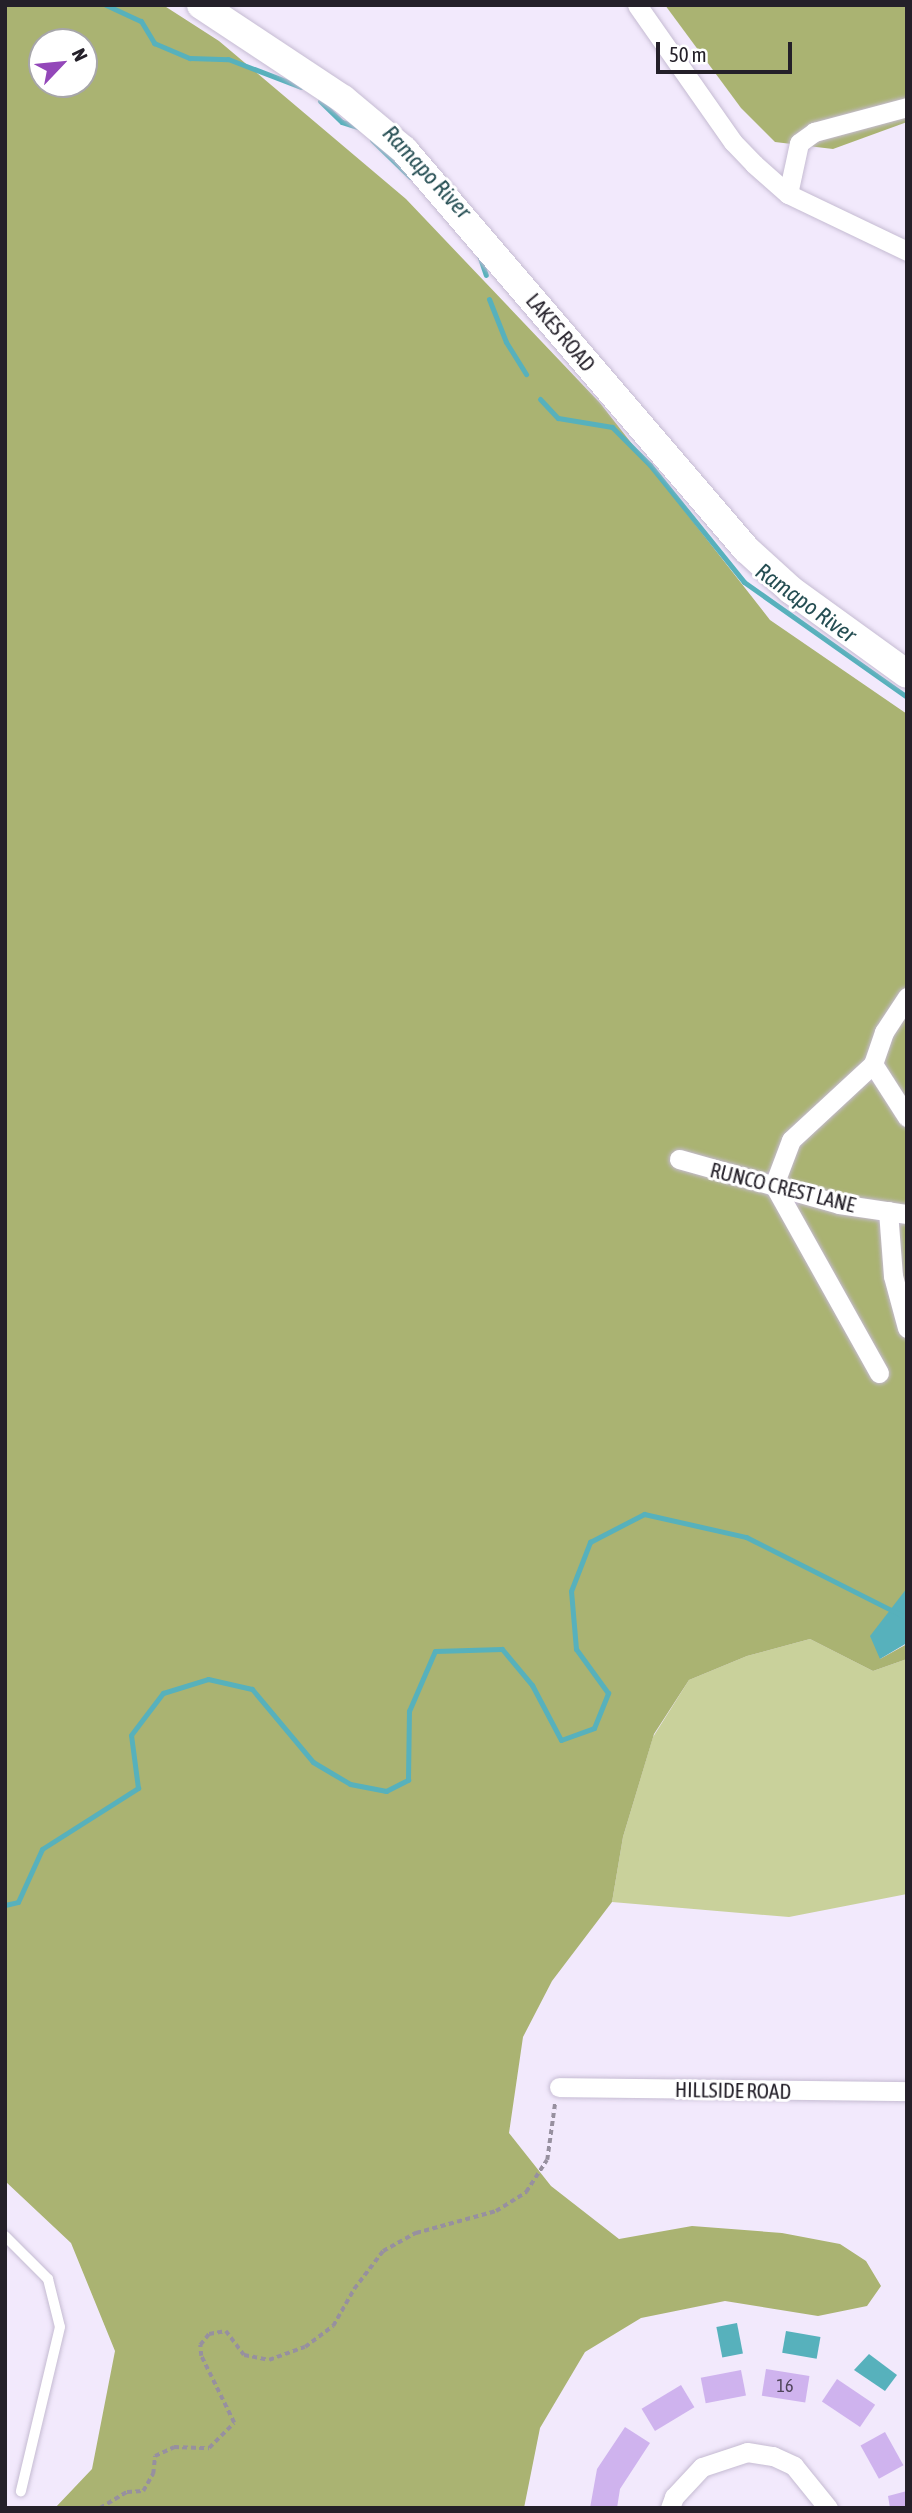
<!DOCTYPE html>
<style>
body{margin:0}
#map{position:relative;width:912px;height:2513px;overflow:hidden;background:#f2e9fc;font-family:"Asap Condensed",sans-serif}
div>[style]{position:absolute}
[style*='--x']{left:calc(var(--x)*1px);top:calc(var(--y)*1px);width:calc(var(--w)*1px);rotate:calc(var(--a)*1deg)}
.green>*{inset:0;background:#c9d19b}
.forest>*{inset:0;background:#aab372}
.water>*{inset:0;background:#57b1bc;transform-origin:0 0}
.stream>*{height:5px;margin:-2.5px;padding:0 2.5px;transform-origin:2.5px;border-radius:2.5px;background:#57b1bc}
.building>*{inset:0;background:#cfb3ee;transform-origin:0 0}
.path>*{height:3.5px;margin-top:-1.75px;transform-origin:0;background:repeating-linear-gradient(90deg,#97909f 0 5px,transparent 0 8.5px)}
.roads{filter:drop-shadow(0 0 2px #c5bbd2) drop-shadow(0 0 2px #c5bbd2)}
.lane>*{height:10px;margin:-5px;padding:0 5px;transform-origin:5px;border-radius:5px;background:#fff}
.street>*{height:19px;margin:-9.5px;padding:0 9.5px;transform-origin:9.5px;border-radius:9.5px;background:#fff}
.secondary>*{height:28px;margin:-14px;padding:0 14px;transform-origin:14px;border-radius:14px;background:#fff}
span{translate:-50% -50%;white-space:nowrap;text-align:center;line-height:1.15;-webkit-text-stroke:6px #fff;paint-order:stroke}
.number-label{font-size:18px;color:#4f455a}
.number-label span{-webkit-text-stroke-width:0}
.street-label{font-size:21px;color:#242029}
.water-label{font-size:23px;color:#254e53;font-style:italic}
.frame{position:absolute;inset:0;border:7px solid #242029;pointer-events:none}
.north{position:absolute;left:28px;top:28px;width:70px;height:70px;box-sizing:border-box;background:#fff;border:2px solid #a7a6a9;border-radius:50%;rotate:64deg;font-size:19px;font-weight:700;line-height:28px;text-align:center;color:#242029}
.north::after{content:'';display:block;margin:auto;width:24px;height:32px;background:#9347b9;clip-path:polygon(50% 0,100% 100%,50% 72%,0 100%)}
.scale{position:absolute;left:656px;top:42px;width:136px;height:32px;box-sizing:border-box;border:4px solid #242029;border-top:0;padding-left:9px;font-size:21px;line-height:24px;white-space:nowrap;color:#242029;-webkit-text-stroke:5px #fff;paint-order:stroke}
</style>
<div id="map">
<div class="green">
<i style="clip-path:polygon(810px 1639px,873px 1671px,907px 1659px,907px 1894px,789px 1917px,612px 1902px,623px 1837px,653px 1737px,689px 1680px,747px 1656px)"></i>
</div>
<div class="forest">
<i style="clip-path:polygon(evenodd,5px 5px,163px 5px,219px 41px,406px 199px,600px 403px,770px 620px,907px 714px,907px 1588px,880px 1659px,907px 1644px,907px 1659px,873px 1671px,810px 1639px,747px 1656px,689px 1680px,654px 1734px,623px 1837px,612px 1902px,552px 1981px,523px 2037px,509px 2133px,551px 2186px,619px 2239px,692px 2226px,782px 2233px,840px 2244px,866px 2261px,881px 2286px,867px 2306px,818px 2316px,725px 2301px,641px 2318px,585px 2352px,540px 2428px,524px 2508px,55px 2508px,92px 2469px,115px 2351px,71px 2243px,5px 2181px,5px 5px,42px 42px,84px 42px,84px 84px,42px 84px,42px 42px)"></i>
<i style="clip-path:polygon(665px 5px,907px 5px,907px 122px,833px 149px,775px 142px,741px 108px)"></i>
</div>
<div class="water">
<i style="clip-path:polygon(907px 1588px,907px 1643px,880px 1659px,870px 1636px)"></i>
<i style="left:737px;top:2323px;width:31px;height:21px;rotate:79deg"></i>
<i style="left:786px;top:2331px;width:35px;height:22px;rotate:10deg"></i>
<i style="clip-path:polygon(869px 2354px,897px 2375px,885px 2391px,854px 2370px)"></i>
</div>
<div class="stream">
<i style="--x:106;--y:5;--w:38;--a:25"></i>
<i style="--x:141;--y:21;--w:26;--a:59"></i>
<i style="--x:154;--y:43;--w:39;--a:23"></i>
<i style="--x:190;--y:58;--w:38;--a:2"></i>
<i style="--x:228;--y:59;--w:78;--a:21"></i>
<i style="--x:320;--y:101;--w:30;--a:44"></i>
<i style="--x:342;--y:122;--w:19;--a:18"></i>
<i style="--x:372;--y:140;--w:53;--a:44.2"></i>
<i style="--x:479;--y:255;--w:21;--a:71"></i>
<i style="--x:489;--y:299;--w:46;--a:68.4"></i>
<i style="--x:506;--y:342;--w:38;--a:58"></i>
<i style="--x:540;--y:399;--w:26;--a:47"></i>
<i style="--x:558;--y:418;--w:55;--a:9.5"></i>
<i style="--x:612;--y:427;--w:54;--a:45"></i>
<i style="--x:650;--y:465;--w:150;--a:51.2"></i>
<i style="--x:744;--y:582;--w:199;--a:35.2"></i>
<i style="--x:5;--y:1905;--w:13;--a:-13"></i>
<i style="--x:18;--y:1902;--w:58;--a:-65.6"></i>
<i style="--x:42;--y:1849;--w:114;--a:-32.4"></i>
<i style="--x:138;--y:1788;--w:53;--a:-97.5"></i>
<i style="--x:131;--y:1735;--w:53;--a:-52.7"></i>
<i style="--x:163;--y:1693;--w:47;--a:-17.3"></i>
<i style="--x:208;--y:1679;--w:45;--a:12.8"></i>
<i style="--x:252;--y:1689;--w:95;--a:50.1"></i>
<i style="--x:313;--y:1762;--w:43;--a:30.7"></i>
<i style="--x:350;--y:1784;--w:37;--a:11"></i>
<i style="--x:386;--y:1791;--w:25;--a:-27"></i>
<i style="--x:408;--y:1780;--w:69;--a:-89.2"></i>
<i style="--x:409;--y:1711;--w:65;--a:-66.6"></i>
<i style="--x:435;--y:1651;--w:67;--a:-1.7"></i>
<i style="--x:502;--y:1649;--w:47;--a:50.2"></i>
<i style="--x:532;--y:1685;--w:62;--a:62.2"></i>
<i style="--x:561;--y:1740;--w:35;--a:-20"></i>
<i style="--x:594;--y:1728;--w:38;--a:-68"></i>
<i style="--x:608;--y:1693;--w:54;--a:-126"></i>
<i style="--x:576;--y:1649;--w:58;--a:-94.9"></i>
<i style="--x:571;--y:1591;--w:53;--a:-68.8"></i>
<i style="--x:590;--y:1542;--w:61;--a:-27.4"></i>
<i style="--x:644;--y:1514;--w:105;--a:12.7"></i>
<i style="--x:746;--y:1537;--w:180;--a:26.7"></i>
</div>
<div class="building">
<i style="left:766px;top:2369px;width:44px;height:27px;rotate:9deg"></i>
<i style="left:741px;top:2370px;width:26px;height:41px;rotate:79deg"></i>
<i style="left:837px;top:2379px;width:46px;height:27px;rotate:34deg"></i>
<i style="left:681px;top:2385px;width:26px;height:46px;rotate:59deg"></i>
<i style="clip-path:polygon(625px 2427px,650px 2443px,620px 2489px,617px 2508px,590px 2508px,597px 2469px)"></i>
<i style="left:885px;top:2432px;width:38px;height:28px;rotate:61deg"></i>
<i style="clip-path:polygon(907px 2491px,907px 2508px,890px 2508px,888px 2496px)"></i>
</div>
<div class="path">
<i style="--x:100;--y:2508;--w:31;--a:-31"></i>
<i style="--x:127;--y:2492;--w:16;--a:-4"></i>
<i style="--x:143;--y:2491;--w:20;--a:-60"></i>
<i style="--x:153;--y:2474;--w:18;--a:-84"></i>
<i style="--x:155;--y:2456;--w:21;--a:-25"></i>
<i style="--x:174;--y:2447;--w:35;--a:2"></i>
<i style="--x:209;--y:2448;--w:35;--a:-45"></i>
<i style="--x:234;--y:2423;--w:75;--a:-116.2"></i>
<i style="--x:201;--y:2356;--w:11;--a:-95"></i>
<i style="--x:200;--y:2345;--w:14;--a:-51"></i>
<i style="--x:209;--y:2334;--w:17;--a:-10"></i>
<i style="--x:226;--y:2331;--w:30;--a:53"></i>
<i style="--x:244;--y:2355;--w:25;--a:11"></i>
<i style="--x:269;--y:2360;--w:38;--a:-20"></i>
<i style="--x:305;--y:2347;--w:35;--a:-37"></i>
<i style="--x:333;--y:2326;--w:43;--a:-60.4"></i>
<i style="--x:354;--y:2289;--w:48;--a:-52.7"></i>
<i style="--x:383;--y:2251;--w:38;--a:-29"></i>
<i style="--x:416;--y:2233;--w:83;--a:-15.4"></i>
<i style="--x:496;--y:2211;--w:36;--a:-32"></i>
<i style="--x:526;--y:2192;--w:38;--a:-57"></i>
<i style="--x:547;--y:2160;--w:59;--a:-82.1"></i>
</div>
<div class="roads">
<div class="lane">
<i style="--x:5;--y:2236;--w:61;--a:45"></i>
<i style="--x:48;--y:2279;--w:49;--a:76"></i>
<i style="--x:60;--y:2327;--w:169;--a:103.4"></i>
</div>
<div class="street">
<i style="--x:637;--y:5;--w:167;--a:55"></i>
<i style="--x:733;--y:142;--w:30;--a:46"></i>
<i style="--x:754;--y:164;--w:45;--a:41.4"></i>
<i style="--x:788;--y:194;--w:132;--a:25.6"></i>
<i style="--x:788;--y:194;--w:52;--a:-77.8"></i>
<i style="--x:799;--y:143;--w:19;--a:-36"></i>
<i style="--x:814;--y:132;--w:96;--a:-15"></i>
<i style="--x:873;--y:1064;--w:63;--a:57.3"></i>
<i style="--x:679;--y:1159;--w:166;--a:15.7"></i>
<i style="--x:839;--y:1204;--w:69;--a:8.4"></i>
<i style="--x:888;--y:1211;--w:65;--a:85.6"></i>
<i style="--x:893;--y:1276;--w:54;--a:74.9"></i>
<i style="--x:879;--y:1373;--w:215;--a:-119.2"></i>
<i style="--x:774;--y:1185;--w:48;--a:-69.3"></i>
<i style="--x:791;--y:1140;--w:112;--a:-42.8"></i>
<i style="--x:873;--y:1064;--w:34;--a:-71"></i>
<i style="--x:884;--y:1032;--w:42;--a:-56.7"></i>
<i style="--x:559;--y:2087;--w:348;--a:0.7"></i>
<i style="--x:670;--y:2508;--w:12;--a:-70"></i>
<i style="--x:674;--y:2497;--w:41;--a:-47"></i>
<i style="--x:702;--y:2467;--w:47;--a:-18.4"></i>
<i style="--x:747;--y:2452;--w:26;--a:9"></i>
<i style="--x:773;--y:2456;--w:23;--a:25"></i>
<i style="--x:794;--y:2466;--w:54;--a:51"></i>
</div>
<div class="secondary">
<i style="--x:201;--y:5;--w:170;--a:33.5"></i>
<i style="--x:343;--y:99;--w:80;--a:39.9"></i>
<i style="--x:404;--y:150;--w:526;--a:49.4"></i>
<i style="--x:746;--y:549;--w:61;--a:42.3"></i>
<i style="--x:791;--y:590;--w:143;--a:35.9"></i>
</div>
</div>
<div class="number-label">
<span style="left:785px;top:2386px">16</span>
</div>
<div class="street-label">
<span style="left:561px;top:332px;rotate:50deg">LAKES ROAD</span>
<span style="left:783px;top:1187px;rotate:14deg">RUNCO CREST LANE</span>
<span style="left:733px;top:2090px;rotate:1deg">HILLSIDE ROAD</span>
</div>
<div class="water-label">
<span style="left:427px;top:172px;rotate:47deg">Ramapo River</span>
<span style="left:806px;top:603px;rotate:36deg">Ramapo River</span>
</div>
<div class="frame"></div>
<div class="north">N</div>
<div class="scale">50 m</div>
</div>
